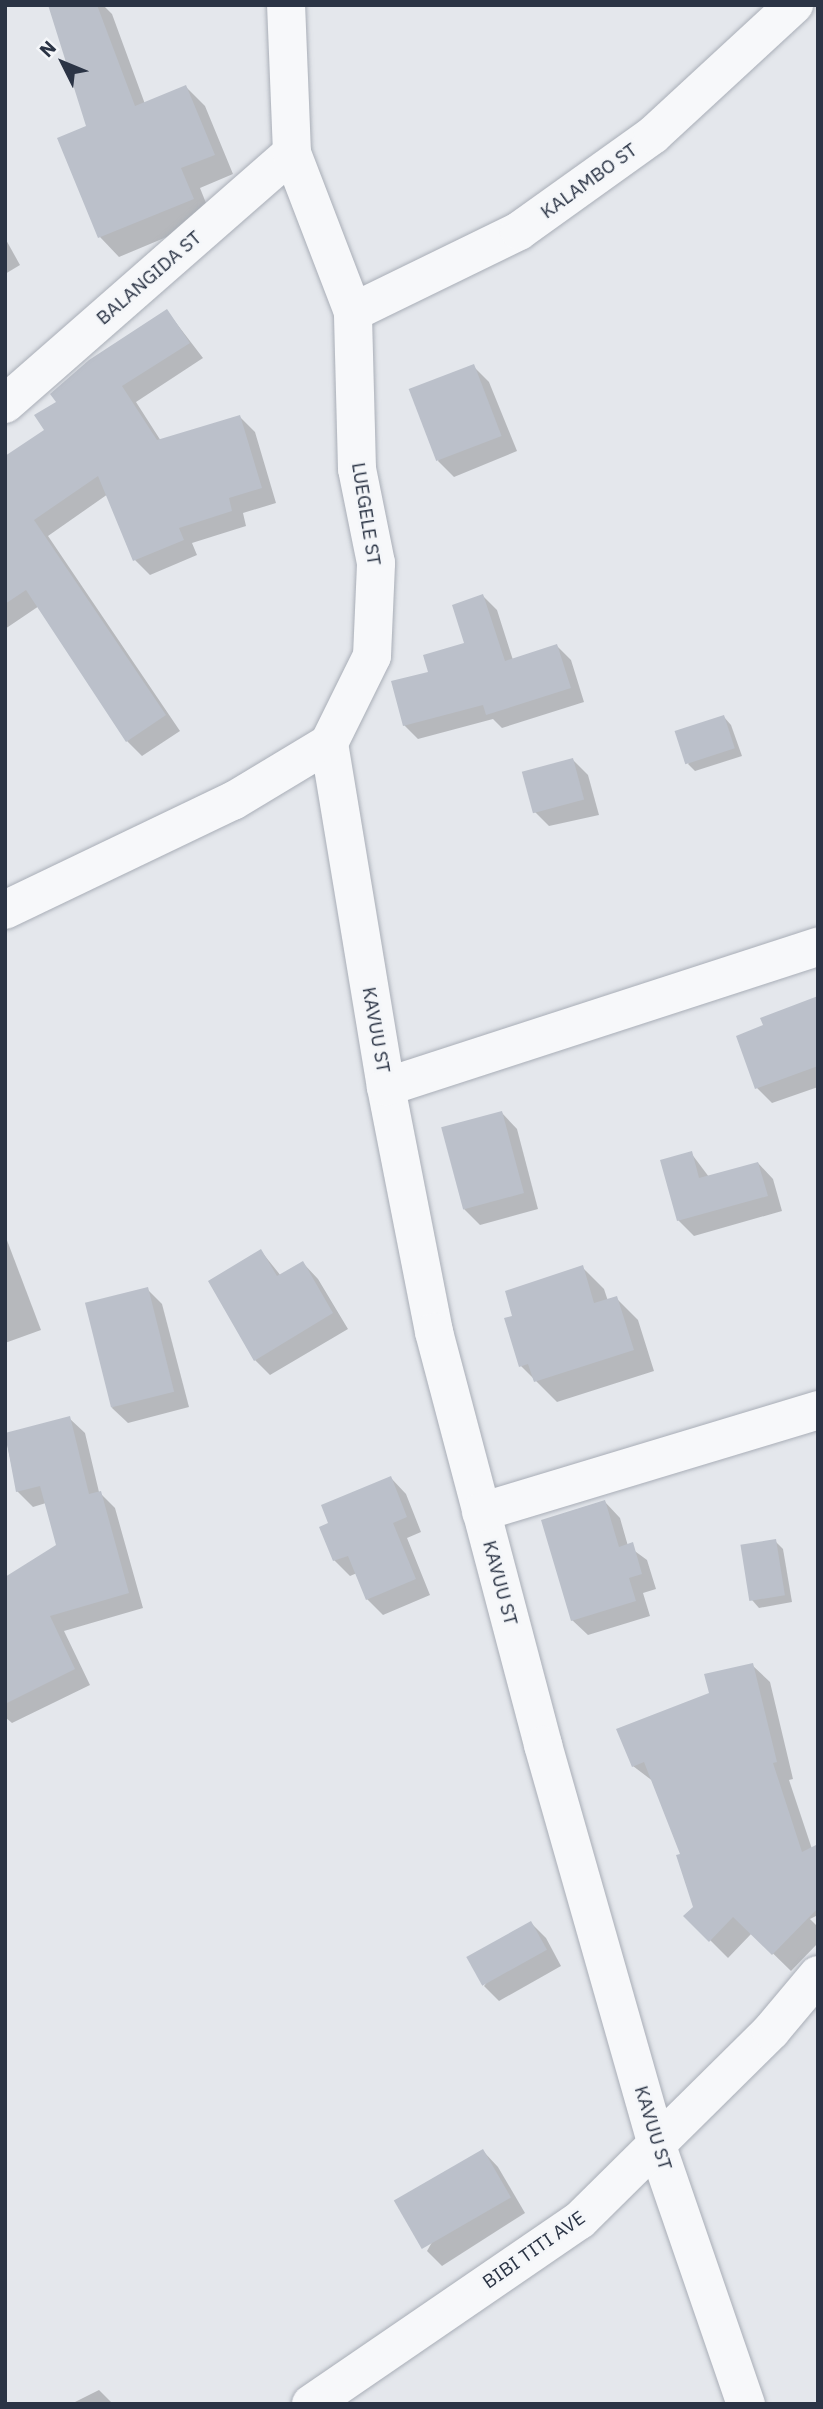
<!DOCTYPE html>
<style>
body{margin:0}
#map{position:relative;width:823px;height:2409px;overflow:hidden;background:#e4e7ec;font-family:"IBM Plex Sans",sans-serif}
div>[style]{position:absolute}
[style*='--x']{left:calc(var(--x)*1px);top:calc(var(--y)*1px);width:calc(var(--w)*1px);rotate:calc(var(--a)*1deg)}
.shadow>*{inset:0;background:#0003}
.building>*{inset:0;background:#bbc0ca;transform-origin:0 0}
.roads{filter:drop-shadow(0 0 2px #a9aeb7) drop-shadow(0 0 2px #a9aeb7)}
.minor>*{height:38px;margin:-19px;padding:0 19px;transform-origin:19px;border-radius:19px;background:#f7f8fa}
span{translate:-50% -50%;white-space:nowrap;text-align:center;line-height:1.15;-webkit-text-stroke:5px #f4f6f9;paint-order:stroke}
.street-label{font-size:19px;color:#2b3445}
.frame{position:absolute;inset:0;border:7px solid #2b3445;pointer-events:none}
.north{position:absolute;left:28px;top:28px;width:70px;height:70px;-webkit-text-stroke:5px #f4f6f9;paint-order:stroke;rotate:313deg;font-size:19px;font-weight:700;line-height:28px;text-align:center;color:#2b3445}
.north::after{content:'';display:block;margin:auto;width:24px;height:32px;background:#2b3445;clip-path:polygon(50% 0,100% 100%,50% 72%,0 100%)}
</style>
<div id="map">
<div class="shadow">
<i style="clip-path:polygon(54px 5px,103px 5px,112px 14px,145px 104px,186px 87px,205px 106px,233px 174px,200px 188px,212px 218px,119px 257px,100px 237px,88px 127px)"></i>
<i style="clip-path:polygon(5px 238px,20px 265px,5px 274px)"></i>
<i style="clip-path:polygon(167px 311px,203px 358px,136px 402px,161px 441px,240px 417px,255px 432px,276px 503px,243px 513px,246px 526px,192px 543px,197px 555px,150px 575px,135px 560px,108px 494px,48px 536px,180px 731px,142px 756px,127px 741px,39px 606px,5px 629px,5px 458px,46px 431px,58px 403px)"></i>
<i style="clip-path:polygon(474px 367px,489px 382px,517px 451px,454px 477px,438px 461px)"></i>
<i style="clip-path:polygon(483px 596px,497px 610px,513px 660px,557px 646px,571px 660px,584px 702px,502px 728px,493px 719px,418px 739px,404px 725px,431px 673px,466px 644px)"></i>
<i style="clip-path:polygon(724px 717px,731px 725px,742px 756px,695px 771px,688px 764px)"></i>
<i style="clip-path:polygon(573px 760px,588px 775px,599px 815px,549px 826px,534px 811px)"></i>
<i style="clip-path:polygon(818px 998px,818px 1087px,772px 1103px,757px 1088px,765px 1026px)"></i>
<i style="clip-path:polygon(502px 1113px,517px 1129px,538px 1209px,480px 1225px,464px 1209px)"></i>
<i style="clip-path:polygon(691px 1153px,709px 1177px,758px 1163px,773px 1179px,782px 1211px,694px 1236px,678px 1220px)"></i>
<i style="clip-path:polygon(5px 1235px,41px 1330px,5px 1343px)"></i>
<i style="clip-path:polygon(261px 1251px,281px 1276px,303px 1263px,318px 1279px,348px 1329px,270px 1375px,255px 1360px)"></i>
<i style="clip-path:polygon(582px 1267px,604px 1289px,608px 1301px,616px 1298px,638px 1320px,654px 1371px,557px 1402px,521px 1366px,515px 1317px)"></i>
<i style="clip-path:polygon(147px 1289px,162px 1304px,189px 1407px,128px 1423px,112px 1408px)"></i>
<i style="clip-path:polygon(69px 1418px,85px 1433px,99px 1492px,115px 1508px,143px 1608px,64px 1631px,90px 1685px,12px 1723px,5px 1717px,5px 1579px,58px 1546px,46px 1503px,33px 1507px,17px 1491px,5px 1434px)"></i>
<i style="clip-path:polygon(391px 1478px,406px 1494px,421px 1532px,407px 1538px,430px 1595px,383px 1615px,367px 1599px,357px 1573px,350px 1576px,334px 1560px)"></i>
<i style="clip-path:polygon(605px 1502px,620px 1518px,628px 1546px,647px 1560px,656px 1589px,643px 1593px,650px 1616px,588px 1635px,572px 1620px)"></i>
<i style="clip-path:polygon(775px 1541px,783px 1549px,792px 1602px,759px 1608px,752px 1600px)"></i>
<i style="clip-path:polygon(752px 1665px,770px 1682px,793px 1779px,789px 1780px,812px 1849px,818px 1846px,818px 1915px,810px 1919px,818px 1927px,818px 1943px,791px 1971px,752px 1933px,728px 1958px,686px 1916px,695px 1907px,682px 1855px,654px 1782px,633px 1766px,711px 1694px)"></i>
<i style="clip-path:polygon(531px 1923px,546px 1938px,561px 1966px,499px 2001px,484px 1986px)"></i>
<i style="clip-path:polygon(483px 2151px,498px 2167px,525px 2213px,442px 2266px,427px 2251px)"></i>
<i style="clip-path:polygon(99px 2390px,113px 2404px,71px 2404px)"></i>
</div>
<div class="building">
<i style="clip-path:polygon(48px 5px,97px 5px,135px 106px,186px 85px,215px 155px,181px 168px,194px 199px,98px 238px,57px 138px,86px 126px)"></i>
<i style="clip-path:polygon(167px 309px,190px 343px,122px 386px,157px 440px,240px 415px,262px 488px,229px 498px,232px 511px,179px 528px,184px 540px,133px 561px,98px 476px,34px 520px,166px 715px,126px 742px,26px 590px,5px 604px,5px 456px,44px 430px,34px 415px,56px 402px,50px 394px,89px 360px)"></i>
<i style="left:474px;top:364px;width:77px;height:70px;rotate:69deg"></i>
<i style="clip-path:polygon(483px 594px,505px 661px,557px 644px,571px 688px,486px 715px,483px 705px,403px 726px,391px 681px,428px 672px,423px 655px,464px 643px,452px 605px)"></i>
<i style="left:724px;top:715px;width:35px;height:52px;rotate:72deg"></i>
<i style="left:573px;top:758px;width:43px;height:53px;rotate:75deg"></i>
<i style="clip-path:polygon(818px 996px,818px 1066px,755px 1089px,736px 1036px,763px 1025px,760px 1018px)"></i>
<i style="left:502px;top:1111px;width:85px;height:63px;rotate:75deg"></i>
<i style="clip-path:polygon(692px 1151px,699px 1178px,758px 1162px,768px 1196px,677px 1221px,660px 1160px)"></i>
<i style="clip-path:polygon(261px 1249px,277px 1276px,303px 1261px,333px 1313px,254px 1361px,208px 1281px)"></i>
<i style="clip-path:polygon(583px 1265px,594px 1303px,617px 1296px,634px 1350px,534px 1382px,528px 1364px,519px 1367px,504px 1318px,512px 1316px,505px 1291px)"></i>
<i style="left:148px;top:1287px;width:108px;height:65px;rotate:76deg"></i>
<i style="clip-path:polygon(70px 1416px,89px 1494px,101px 1491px,129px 1593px,50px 1616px,75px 1669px,5px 1704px,5px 1577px,56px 1545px,40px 1486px,16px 1492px,5px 1433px)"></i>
<i style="clip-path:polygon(391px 1476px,407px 1517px,393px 1523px,416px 1579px,366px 1600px,348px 1556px,333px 1561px,319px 1527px,328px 1523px,321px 1505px)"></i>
<i style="clip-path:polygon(605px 1500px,619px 1547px,633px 1542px,642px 1574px,629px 1578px,636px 1601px,571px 1621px,541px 1520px)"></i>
<i style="left:776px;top:1539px;width:57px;height:36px;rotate:81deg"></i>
<i style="clip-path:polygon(753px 1663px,777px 1762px,773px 1763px,802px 1852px,818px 1844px,818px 1908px,772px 1955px,733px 1917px,709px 1942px,683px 1916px,693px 1907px,676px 1855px,680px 1854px,644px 1762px,632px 1767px,616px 1729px,709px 1693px,704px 1674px)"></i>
<i style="left:531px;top:1921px;width:33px;height:74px;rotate:61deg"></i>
<i style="left:483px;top:2149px;width:56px;height:103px;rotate:60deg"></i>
</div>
<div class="roads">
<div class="minor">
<i style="--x:353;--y:312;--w:185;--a:-26"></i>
<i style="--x:519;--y:231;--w:165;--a:-35.6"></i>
<i style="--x:653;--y:135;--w:192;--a:-42.7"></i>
<i style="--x:5;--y:404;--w:381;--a:-41.2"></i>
<i style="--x:329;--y:743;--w:349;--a:80.6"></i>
<i style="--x:386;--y:1087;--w:250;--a:78.9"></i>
<i style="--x:434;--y:1332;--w:427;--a:75.2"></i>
<i style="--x:543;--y:1745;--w:417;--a:74.1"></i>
<i style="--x:657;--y:2146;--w:273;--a:71"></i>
<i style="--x:5;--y:910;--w:253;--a:-25.6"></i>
<i style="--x:233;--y:801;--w:112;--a:-31.1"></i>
<i style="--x:329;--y:743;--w:97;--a:-63.7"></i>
<i style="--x:372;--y:656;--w:93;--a:-87.5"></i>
<i style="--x:376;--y:563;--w:96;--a:-101.4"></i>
<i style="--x:357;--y:469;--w:157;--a:-91.5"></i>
<i style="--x:353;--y:312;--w:170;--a:-111"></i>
<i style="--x:292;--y:153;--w:148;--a:-92.3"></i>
<i style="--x:386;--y:1087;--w:454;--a:-18"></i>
<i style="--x:481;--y:1512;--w:352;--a:-16.8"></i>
<i style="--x:311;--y:2404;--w:326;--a:-34.4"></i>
<i style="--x:580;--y:2220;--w:269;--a:-44.7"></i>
<i style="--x:771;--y:2031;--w:73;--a:-50"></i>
</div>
</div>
<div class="street-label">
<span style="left:589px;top:181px;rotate:-36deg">KALAMBO ST</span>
<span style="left:149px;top:278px;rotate:-41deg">BALANGIDA ST</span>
<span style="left:366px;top:514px;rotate:81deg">LUEGELE ST</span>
<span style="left:376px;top:1030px;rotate:80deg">KAVUU ST</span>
<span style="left:500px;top:1583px;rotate:75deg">KAVUU ST</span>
<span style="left:653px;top:2128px;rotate:73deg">KAVUU ST</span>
<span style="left:534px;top:2250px;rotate:-35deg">BIBI TITI AVE</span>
</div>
<div class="frame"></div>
<div class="north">N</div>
</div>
